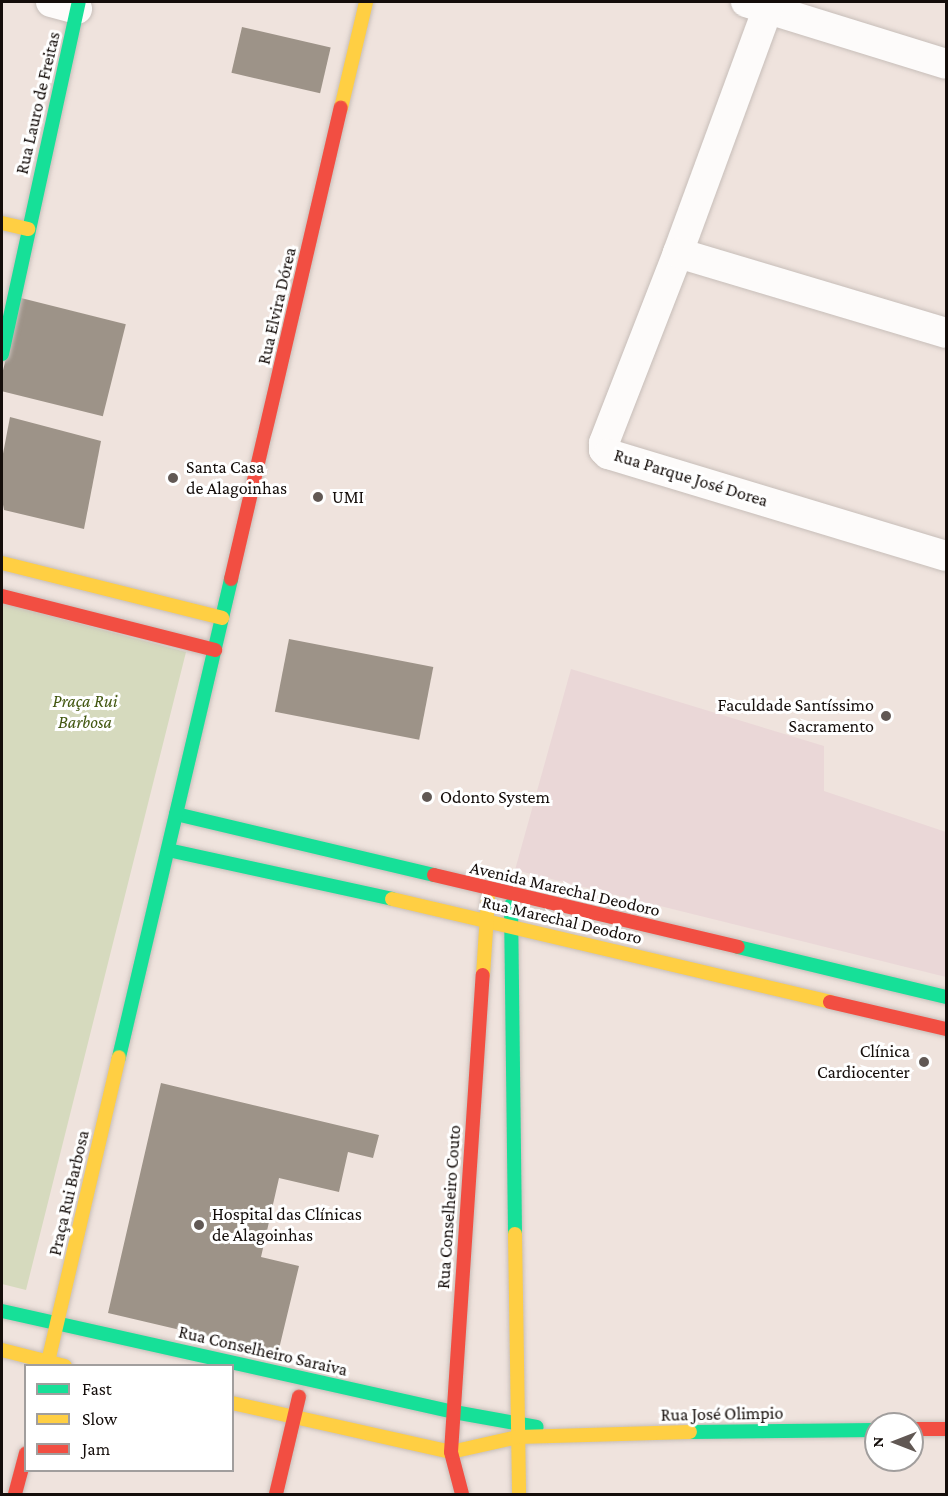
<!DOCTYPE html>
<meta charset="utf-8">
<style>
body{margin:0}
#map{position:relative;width:948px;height:1496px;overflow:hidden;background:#efe3dd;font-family:"Crimson Pro",serif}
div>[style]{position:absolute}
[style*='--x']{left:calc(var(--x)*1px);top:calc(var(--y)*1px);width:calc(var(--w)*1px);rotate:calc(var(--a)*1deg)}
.education>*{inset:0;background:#ead7d7}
.green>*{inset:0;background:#d6dabe}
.building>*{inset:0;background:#9d9388;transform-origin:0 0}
.roads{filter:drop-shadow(0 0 2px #c7beb9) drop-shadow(0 0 2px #c7beb9)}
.street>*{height:30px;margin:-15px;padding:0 15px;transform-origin:15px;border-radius:15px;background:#fdfbfa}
.fast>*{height:14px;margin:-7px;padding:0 7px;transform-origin:7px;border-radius:7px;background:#16e098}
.slow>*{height:14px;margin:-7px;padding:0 7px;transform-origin:7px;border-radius:7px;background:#ffcf43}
.jam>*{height:14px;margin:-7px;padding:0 7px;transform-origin:7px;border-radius:7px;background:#f24e42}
.dots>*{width:16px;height:16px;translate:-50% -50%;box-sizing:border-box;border:3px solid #fff;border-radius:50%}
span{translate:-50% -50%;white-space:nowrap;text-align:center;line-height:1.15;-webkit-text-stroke:6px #fff;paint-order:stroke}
.street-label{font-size:18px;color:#140d0a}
.poi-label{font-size:18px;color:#140d0a}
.left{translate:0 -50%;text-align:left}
.right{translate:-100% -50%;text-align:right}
.park-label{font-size:18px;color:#425710;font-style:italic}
.frame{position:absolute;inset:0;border:3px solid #140d0a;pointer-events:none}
.legend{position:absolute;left:24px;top:1364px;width:210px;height:108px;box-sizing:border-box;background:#fff;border:2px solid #a19e9d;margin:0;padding:8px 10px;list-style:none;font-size:18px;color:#140d0a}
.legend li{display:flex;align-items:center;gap:12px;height:30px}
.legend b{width:30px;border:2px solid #a19e9d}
.north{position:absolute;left:864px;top:1412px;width:60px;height:60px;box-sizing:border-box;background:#fff;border:2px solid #a19e9d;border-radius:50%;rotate:270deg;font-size:16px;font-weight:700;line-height:24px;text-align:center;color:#140d0a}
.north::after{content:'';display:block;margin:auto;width:21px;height:27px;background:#615854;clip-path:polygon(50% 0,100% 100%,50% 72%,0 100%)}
</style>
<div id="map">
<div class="education">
<i style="clip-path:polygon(571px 669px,824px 746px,824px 791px,946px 832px,946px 977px,515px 870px)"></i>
</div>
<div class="green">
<i style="clip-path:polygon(2px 603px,186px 652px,26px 1290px,2px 1284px)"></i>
</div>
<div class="building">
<i style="left:242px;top:27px;width:91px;height:47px;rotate:13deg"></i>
<i style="left:21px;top:298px;width:108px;height:95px;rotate:14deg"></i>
<i style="clip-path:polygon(10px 417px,101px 441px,84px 529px,4px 510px,2px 499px,2px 459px)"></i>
<i style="left:289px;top:639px;width:147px;height:74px;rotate:11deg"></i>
<i style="clip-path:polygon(161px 1083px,379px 1135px,373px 1158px,348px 1152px,339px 1192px,279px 1178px,261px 1257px,299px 1266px,278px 1353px,108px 1313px)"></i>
</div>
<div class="roads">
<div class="street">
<i style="--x:51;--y:2;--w:27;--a:15"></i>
<i style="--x:746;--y:2;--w:209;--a:17.2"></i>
<i style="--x:768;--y:8;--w:261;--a:110.2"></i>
<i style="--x:678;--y:253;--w:204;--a:111.3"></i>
<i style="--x:604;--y:443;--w:7;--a:90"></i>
<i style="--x:604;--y:450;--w:6;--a:45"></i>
<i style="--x:608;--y:454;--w:353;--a:16.8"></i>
<i style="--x:678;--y:253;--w:280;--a:16.6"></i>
</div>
<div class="fast">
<i style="--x:2;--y:354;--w:360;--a:-77.7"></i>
<i style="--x:176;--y:814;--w:265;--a:13.3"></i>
<i style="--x:168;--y:850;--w:229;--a:12.3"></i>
<i style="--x:511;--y:905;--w:329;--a:89.3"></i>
<i style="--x:738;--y:947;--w:214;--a:13.5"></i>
<i style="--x:119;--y:1057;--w:491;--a:-76.8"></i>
<i style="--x:2;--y:1311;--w:463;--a:12.6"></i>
<i style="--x:454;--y:1412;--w:84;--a:10.2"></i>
<i style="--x:690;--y:1432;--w:186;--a:-0.6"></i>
</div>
<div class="slow">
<i style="--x:341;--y:108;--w:109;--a:-76.7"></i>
<i style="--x:2;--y:223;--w:27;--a:13"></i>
<i style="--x:2;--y:563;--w:227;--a:14"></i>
<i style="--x:392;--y:899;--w:450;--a:13.2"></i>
<i style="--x:483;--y:975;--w:76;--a:-86.2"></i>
<i style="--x:515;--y:1234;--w:260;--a:89.1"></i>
<i style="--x:2;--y:1350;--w:65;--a:14.3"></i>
<i style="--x:47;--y:1366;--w:317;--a:-76.9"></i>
<i style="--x:232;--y:1403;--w:224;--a:12.6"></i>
<i style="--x:451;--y:1452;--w:69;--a:-12.6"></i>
<i style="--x:518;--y:1437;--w:172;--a:-1.7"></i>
</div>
<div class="jam">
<i style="--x:231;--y:579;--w:484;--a:-76.9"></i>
<i style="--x:2;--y:596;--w:220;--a:14.2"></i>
<i style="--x:434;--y:875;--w:312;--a:13.3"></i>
<i style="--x:830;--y:1002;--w:119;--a:13.1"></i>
<i style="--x:912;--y:1429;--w:34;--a:0"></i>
<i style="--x:15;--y:1494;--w:42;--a:-75"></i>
<i style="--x:276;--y:1494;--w:100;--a:-76.7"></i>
<i style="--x:462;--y:1494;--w:43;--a:-104.7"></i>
<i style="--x:451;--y:1452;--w:478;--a:-86.2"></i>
</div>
</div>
<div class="dots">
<i style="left:173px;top:478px;background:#615854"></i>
<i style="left:318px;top:497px;background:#615854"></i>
<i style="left:886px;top:716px;background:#615854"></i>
<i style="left:427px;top:797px;background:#615854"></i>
<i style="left:924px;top:1062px;background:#615854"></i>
<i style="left:199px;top:1225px;background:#615854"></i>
</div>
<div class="street-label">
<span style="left:38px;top:103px;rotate:-77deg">Rua Lauro de Freitas</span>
<span style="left:277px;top:306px;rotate:-77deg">Rua Elvira Dórea</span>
<span style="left:691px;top:478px;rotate:17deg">Rua Parque José Dorea</span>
<span style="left:565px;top:889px;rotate:13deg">Avenida Marechal Deodoro</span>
<span style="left:562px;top:920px;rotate:13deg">Rua Marechal Deodoro</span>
<span style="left:69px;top:1193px;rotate:-77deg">Praça Rui Barbosa</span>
<span style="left:449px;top:1207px;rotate:-86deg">Rua Conselheiro Couto</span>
<span style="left:263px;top:1351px;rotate:13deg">Rua Conselheiro Saraiva</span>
<span style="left:722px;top:1414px;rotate:-1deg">Rua José Olimpio</span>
</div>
<div class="poi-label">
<span class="left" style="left:186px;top:478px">Santa Casa<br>de Alagoinhas</span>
<span class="left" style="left:332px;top:497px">UMI</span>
<span class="right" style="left:874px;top:716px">Faculdade Santíssimo<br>Sacramento</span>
<span class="left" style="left:440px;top:797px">Odonto System</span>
<span class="right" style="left:910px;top:1062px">Clínica<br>Cardiocenter</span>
<span class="left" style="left:212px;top:1225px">Hospital das Clínicas<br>de Alagoinhas</span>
</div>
<div class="park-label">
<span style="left:85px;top:712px">Praça Rui<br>Barbosa</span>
</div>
<div class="frame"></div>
<ul class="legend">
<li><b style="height:8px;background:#16e098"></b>Fast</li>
<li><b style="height:8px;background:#ffcf43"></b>Slow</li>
<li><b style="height:8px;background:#f24e42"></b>Jam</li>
</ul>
<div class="north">N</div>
</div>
